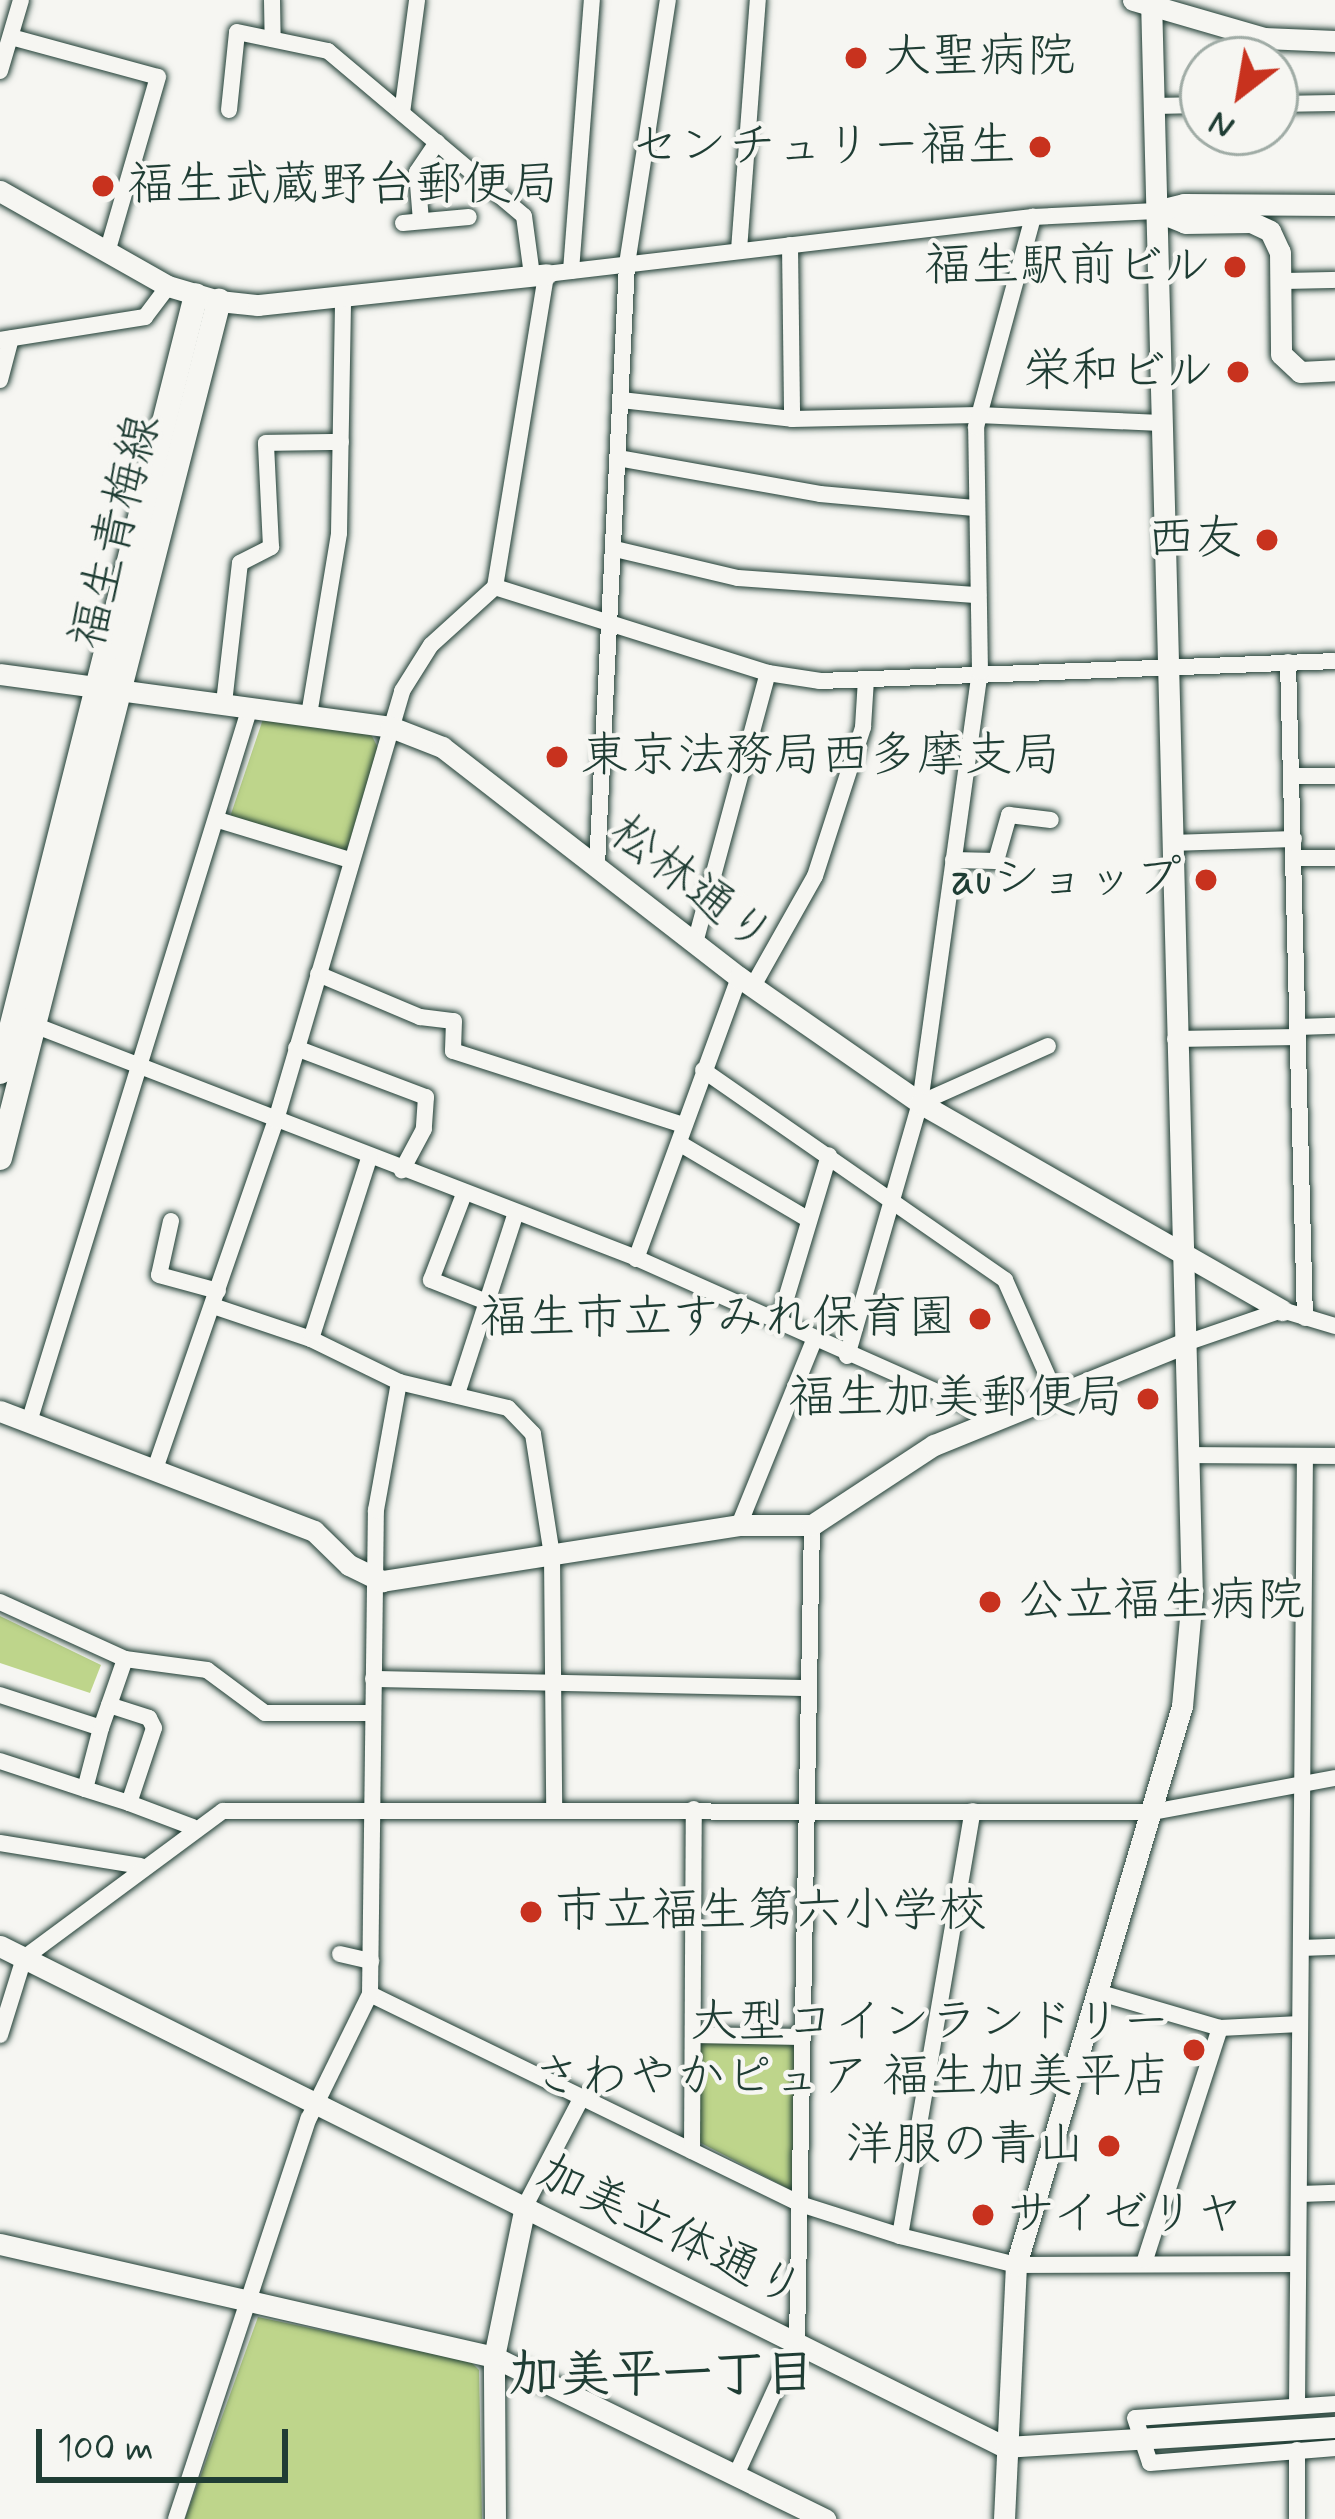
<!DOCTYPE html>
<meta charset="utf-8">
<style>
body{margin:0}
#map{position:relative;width:1335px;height:2519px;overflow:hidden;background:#f6f6f2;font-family:Mynerve,"Klee One",sans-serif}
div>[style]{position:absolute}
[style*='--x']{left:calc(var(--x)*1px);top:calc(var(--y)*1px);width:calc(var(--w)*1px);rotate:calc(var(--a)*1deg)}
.green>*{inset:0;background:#bed58b}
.roads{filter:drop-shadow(0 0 3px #1f3d34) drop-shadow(0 0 3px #1f3d34)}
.minor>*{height:16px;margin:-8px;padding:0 8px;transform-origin:8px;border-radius:8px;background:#f6f6f2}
.tertiary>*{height:21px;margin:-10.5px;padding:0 10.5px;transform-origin:10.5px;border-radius:10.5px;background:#f6f6f2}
.secondary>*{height:24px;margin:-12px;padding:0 12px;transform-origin:12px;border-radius:12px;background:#f6f6f2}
.dots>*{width:33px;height:33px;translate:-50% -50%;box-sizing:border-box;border:6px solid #f6f6f2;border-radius:50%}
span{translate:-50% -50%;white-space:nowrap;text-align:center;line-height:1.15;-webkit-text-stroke:9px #f6f6f2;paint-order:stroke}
.poi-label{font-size:48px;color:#1f3d34}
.left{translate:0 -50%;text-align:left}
.right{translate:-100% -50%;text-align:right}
.street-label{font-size:48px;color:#1f3d34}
.neighbourhood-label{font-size:51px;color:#1f3d34;font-weight:700}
.north{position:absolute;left:1179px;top:36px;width:120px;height:120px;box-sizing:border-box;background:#f6f6f2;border:3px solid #a0aca6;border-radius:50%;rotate:211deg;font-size:33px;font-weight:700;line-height:48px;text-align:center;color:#1f3d34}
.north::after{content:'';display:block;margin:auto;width:42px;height:54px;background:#c8321e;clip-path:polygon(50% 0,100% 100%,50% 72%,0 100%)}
.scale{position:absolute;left:36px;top:2429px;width:252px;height:54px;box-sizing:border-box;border:6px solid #1f3d34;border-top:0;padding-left:15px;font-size:36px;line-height:42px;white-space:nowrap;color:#1f3d34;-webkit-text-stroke:9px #f6f6f2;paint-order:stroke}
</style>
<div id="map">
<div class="green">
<i style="clip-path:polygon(263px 719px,371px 734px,378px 748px,349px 853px,230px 817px)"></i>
<i style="clip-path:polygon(0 1616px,101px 1665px,90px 1693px,0 1663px)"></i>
<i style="clip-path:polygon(698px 2039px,798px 2042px,795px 2192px,699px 2142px)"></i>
<i style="clip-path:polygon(258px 2317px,471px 2362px,479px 2370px,482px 2519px,185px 2519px)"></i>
</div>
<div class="roads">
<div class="minor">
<i style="--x:272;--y:0;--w:39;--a:89"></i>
<i style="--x:11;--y:37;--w:152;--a:15.2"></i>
<i style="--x:158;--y:77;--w:182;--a:106.2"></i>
<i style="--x:0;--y:71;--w:74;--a:-73.5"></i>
<i style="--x:1275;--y:104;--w:60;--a:-1"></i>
<i style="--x:1154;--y:106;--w:49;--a:-1.2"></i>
<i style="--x:229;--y:110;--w:78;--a:-84.1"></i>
<i style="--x:237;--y:32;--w:93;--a:11.8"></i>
<i style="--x:328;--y:51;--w:256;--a:40.1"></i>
<i style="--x:524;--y:216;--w:60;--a:82.3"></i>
<i style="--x:402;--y:113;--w:114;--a:-82.4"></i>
<i style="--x:421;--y:221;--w:49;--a:-94.7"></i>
<i style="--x:417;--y:172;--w:36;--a:-56"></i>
<i style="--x:403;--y:223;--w:66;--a:-5.2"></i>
<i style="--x:790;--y:245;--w:174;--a:89.3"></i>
<i style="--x:739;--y:250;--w:251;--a:-85.7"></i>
<i style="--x:571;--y:271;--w:272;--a:-85.6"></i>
<i style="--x:1281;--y:281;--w:54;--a:-1.1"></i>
<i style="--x:0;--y:340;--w:147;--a:-9"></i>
<i style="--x:145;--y:317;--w:39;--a:-53"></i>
<i style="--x:0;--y:380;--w:43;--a:-75.3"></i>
<i style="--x:621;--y:400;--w:172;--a:6.3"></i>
<i style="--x:792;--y:419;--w:186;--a:-1.2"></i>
<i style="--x:978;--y:415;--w:183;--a:2.5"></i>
<i style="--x:618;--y:458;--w:205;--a:10.1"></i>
<i style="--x:820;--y:494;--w:155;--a:5.2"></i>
<i style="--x:615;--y:549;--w:126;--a:13.3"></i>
<i style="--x:738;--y:578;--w:241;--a:4.1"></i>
<i style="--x:495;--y:587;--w:286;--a:17.5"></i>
<i style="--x:768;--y:673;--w:53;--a:8.7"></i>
<i style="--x:820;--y:681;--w:515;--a:-2.22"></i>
<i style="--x:1288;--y:662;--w:656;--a:88.52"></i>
<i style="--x:224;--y:703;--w:141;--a:-83.5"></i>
<i style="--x:240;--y:563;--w:35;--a:-27"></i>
<i style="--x:271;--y:547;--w:104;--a:-92.8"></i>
<i style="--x:266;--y:443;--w:75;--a:-0.8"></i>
<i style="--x:309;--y:715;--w:184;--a:-80.6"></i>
<i style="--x:339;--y:533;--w:238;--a:-89"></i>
<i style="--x:1292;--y:776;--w:43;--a:0"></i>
<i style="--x:218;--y:820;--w:138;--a:16.9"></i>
<i style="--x:1171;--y:843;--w:123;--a:-1.9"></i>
<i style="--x:1294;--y:858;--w:41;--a:0"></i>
<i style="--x:953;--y:860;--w:43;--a:1.3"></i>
<i style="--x:996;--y:861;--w:48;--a:-74.2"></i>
<i style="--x:1009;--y:815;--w:42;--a:6.8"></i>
<i style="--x:597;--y:865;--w:602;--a:-87.14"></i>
<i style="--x:627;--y:264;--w:267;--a:-81.2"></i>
<i style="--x:695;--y:943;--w:280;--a:-74.9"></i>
<i style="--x:318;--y:974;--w:111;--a:22.9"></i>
<i style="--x:420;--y:1017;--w:34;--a:7"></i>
<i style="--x:454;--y:1021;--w:30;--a:92"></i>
<i style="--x:453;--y:1051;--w:243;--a:17.8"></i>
<i style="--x:753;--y:986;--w:126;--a:-60.6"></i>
<i style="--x:815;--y:876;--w:157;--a:-72.1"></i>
<i style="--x:863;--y:727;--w:48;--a:-86.4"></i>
<i style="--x:34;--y:1025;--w:643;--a:21.14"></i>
<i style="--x:634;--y:1257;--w:394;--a:24"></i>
<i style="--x:1298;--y:1027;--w:37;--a:-2"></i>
<i style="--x:1175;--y:1039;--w:123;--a:-0.9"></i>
<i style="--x:296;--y:1048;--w:139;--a:20.7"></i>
<i style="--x:426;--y:1097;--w:32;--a:94"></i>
<i style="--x:424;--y:1129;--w:47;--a:118.2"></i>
<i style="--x:703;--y:1070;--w:368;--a:34.8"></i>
<i style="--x:1005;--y:1280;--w:126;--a:66.1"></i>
<i style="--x:920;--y:1103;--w:140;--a:-24"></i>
<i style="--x:679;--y:1143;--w:151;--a:30.6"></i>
<i style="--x:464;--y:1194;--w:92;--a:111"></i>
<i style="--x:431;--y:1280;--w:57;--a:21.6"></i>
<i style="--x:171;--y:1221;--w:55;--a:102.5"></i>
<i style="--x:159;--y:1275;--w:61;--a:15.2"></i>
<i style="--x:636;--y:1259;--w:300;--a:-69.9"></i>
<i style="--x:213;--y:1306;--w:103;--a:18.6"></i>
<i style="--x:311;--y:1339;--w:98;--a:26"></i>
<i style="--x:399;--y:1382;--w:112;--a:13.4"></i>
<i style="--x:508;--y:1408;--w:36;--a:46"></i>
<i style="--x:533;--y:1434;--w:122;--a:81.1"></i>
<i style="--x:552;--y:1555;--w:253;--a:89.5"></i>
<i style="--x:779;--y:1322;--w:174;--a:-73.3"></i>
<i style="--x:311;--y:1339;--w:190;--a:-72.2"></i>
<i style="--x:1180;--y:1345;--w:108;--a:-18.9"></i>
<i style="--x:1282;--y:1310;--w:55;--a:16.8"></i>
<i style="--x:847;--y:1356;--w:263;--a:-73.9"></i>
<i style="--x:920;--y:1103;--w:435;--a:-82.1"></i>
<i style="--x:980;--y:672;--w:245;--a:-90.9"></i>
<i style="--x:976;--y:427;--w:218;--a:-74.8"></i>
<i style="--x:457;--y:1394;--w:191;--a:-72"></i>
<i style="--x:29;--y:1422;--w:748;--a:-72.82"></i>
<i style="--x:1188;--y:1455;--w:147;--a:0.4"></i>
<i style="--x:155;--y:1469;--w:369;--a:-70.9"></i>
<i style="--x:276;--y:1120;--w:447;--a:-73.6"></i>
<i style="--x:402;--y:691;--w:54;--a:-57.8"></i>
<i style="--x:431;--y:645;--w:86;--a:-42.2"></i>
<i style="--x:495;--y:587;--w:317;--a:-80.7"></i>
<i style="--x:546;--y:274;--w:490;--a:-6.7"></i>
<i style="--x:1033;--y:217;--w:123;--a:-2.8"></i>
<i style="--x:739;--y:1525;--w:200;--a:-67.9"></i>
<i style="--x:0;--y:1602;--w:137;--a:24.5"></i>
<i style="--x:125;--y:1659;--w:83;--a:7.6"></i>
<i style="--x:207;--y:1670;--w:72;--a:36.6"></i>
<i style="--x:265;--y:1713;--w:107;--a:0"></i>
<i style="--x:373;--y:1679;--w:433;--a:1.2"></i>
<i style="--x:0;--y:1695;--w:106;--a:18.1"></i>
<i style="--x:109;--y:1705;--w:42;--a:18"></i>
<i style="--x:149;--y:1718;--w:11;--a:63"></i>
<i style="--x:154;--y:1728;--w:79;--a:108.4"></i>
<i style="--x:129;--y:1803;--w:46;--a:-162.3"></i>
<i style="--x:85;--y:1789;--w:63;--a:-75.3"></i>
<i style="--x:101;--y:1728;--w:73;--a:-70.8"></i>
<i style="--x:0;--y:1761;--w:89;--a:18.2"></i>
<i style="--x:129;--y:1803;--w:68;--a:20.6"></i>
<i style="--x:0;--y:1843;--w:142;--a:9.3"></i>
<i style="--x:1302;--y:1948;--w:33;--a:-2"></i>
<i style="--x:340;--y:1954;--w:32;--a:13"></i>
<i style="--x:1097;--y:1992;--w:128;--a:16.3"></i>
<i style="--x:1220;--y:2028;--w:80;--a:-2.9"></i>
<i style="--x:370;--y:1994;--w:479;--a:26"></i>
<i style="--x:800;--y:2204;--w:105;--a:17.7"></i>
<i style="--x:900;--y:2236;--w:120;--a:14"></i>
<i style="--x:1016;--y:2265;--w:280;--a:-0.2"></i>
<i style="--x:0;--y:2035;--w:81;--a:-72.7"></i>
<i style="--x:24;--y:1958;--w:247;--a:-36.5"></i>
<i style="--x:223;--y:1811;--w:930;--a:0.06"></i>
<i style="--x:1153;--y:1812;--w:185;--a:-10.6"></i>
<i style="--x:693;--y:2035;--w:109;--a:1.1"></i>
<i style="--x:692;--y:2151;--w:342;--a:-89.7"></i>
<i style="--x:1301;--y:2194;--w:34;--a:-2"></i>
<i style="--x:525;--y:2206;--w:123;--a:-62.4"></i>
<i style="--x:900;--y:2236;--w:431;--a:-80.3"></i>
<i style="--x:1145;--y:2260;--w:244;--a:-72.1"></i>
<i style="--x:1335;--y:2404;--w:200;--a:176"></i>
<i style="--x:1135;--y:2418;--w:47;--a:71.6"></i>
<i style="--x:1150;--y:2463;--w:186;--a:-4.6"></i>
<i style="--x:1297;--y:2405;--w:949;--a:-89.52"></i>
<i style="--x:1297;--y:2450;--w:69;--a:90"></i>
<i style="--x:736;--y:2475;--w:146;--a:-65.4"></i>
<i style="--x:797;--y:2342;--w:817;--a:-88.95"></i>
<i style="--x:176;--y:2519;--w:422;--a:-71.7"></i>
<i style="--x:309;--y:2118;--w:138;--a:-63.8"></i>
<i style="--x:370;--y:1994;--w:484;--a:-89.3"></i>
<i style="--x:376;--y:1510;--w:130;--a:-79.8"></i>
</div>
<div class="tertiary">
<i style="--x:1133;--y:0;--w:136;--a:16.2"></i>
<i style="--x:1264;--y:38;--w:71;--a:2.4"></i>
<i style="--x:0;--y:191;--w:193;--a:29.5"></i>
<i style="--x:168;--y:286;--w:53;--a:16.4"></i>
<i style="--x:219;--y:301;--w:39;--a:6"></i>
<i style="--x:258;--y:305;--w:290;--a:-6.1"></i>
<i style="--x:1156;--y:211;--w:31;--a:22"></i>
<i style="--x:1185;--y:223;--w:66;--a:-0.9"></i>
<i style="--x:1251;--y:222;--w:21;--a:25"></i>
<i style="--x:1270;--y:231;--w:23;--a:65"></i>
<i style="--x:1280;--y:252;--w:102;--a:89.4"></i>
<i style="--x:1281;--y:354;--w:26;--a:43"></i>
<i style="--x:1300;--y:372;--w:35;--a:-3"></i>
<i style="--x:1156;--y:211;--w:29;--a:-14"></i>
<i style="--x:1184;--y:204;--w:151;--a:0.4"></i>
<i style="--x:0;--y:674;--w:395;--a:7.7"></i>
<i style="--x:391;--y:727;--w:55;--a:21.4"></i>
<i style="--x:442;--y:747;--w:376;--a:37.8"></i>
<i style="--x:739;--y:977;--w:221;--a:34.8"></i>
<i style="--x:920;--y:1103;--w:417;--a:29.8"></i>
<i style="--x:0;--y:1411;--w:336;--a:20.9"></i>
<i style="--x:314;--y:1531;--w:49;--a:44.2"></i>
<i style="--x:349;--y:1565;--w:37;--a:26"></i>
<i style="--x:382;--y:1581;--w:361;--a:-8.9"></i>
<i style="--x:739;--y:1525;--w:73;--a:0"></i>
<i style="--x:812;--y:1525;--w:146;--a:-33.3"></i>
<i style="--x:934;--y:1445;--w:266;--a:-22.1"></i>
<i style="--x:0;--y:1946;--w:1123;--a:26.5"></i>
<i style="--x:1005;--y:2447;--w:331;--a:-3.5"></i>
<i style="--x:0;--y:2244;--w:507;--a:12.88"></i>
<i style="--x:494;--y:2357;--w:369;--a:26.1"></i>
<i style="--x:495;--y:2519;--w:162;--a:-90.4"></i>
<i style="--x:494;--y:2357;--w:154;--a:-78.4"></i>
<i style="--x:1004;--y:2519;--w:254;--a:-87.3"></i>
<i style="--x:1016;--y:2265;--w:583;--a:-73.46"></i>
<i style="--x:1182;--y:1706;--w:109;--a:-84.8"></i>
<i style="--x:1192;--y:1597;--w:1598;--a:-91.47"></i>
</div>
<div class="secondary">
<i style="--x:0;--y:1072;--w:801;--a:-75.84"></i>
<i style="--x:0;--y:1158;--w:885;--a:-75.67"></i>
</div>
</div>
<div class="dots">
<i style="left:856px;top:58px;background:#c8321e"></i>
<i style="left:1040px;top:147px;background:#c8321e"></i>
<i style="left:103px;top:186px;background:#c8321e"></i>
<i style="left:1235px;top:267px;background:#c8321e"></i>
<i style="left:1238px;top:372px;background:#c8321e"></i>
<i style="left:1267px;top:540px;background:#c8321e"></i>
<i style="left:557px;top:757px;background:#c8321e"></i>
<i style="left:1206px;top:880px;background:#c8321e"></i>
<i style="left:980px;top:1319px;background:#c8321e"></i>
<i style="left:1148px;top:1399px;background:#c8321e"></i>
<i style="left:990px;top:1602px;background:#c8321e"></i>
<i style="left:531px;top:1912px;background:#c8321e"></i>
<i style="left:1194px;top:2050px;background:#c8321e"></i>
<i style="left:1109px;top:2146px;background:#c8321e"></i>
<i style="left:983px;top:2215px;background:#c8321e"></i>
</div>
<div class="poi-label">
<span class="left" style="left:883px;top:58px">大聖病院</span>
<span class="right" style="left:1016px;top:147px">センチュリー福生</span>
<span class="left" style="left:127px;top:186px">福生武蔵野台郵便局</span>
<span class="right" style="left:1211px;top:267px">福生駅前ビル</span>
<span class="right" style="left:1214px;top:372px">栄和ビル</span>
<span class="right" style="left:1243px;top:540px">西友</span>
<span class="left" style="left:581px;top:757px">東京法務局西多摩支局</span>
<span class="right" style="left:1182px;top:880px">auショップ</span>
<span class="right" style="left:956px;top:1319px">福生市立すみれ保育園</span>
<span class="right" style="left:1124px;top:1399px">福生加美郵便局</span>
<span class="left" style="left:1017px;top:1602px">公立福生病院</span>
<span class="left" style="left:555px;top:1912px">市立福生第六小学校</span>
<span class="right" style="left:1170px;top:2050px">大型コインランドリー<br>さわやかピュア 福生加美平店</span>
<span class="right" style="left:1085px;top:2146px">洋服の青山</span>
<span class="left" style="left:1007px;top:2215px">サイゼリヤ</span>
</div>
<div class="street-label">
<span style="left:116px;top:532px;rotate:-76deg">福生青梅線</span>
<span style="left:691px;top:885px;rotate:38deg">松林通り</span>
<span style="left:670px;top:2232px;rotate:26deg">加美立体通り</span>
</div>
<div class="neighbourhood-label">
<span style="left:662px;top:2376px">加美平一丁目</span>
</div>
<div class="north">N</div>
<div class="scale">100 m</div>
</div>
